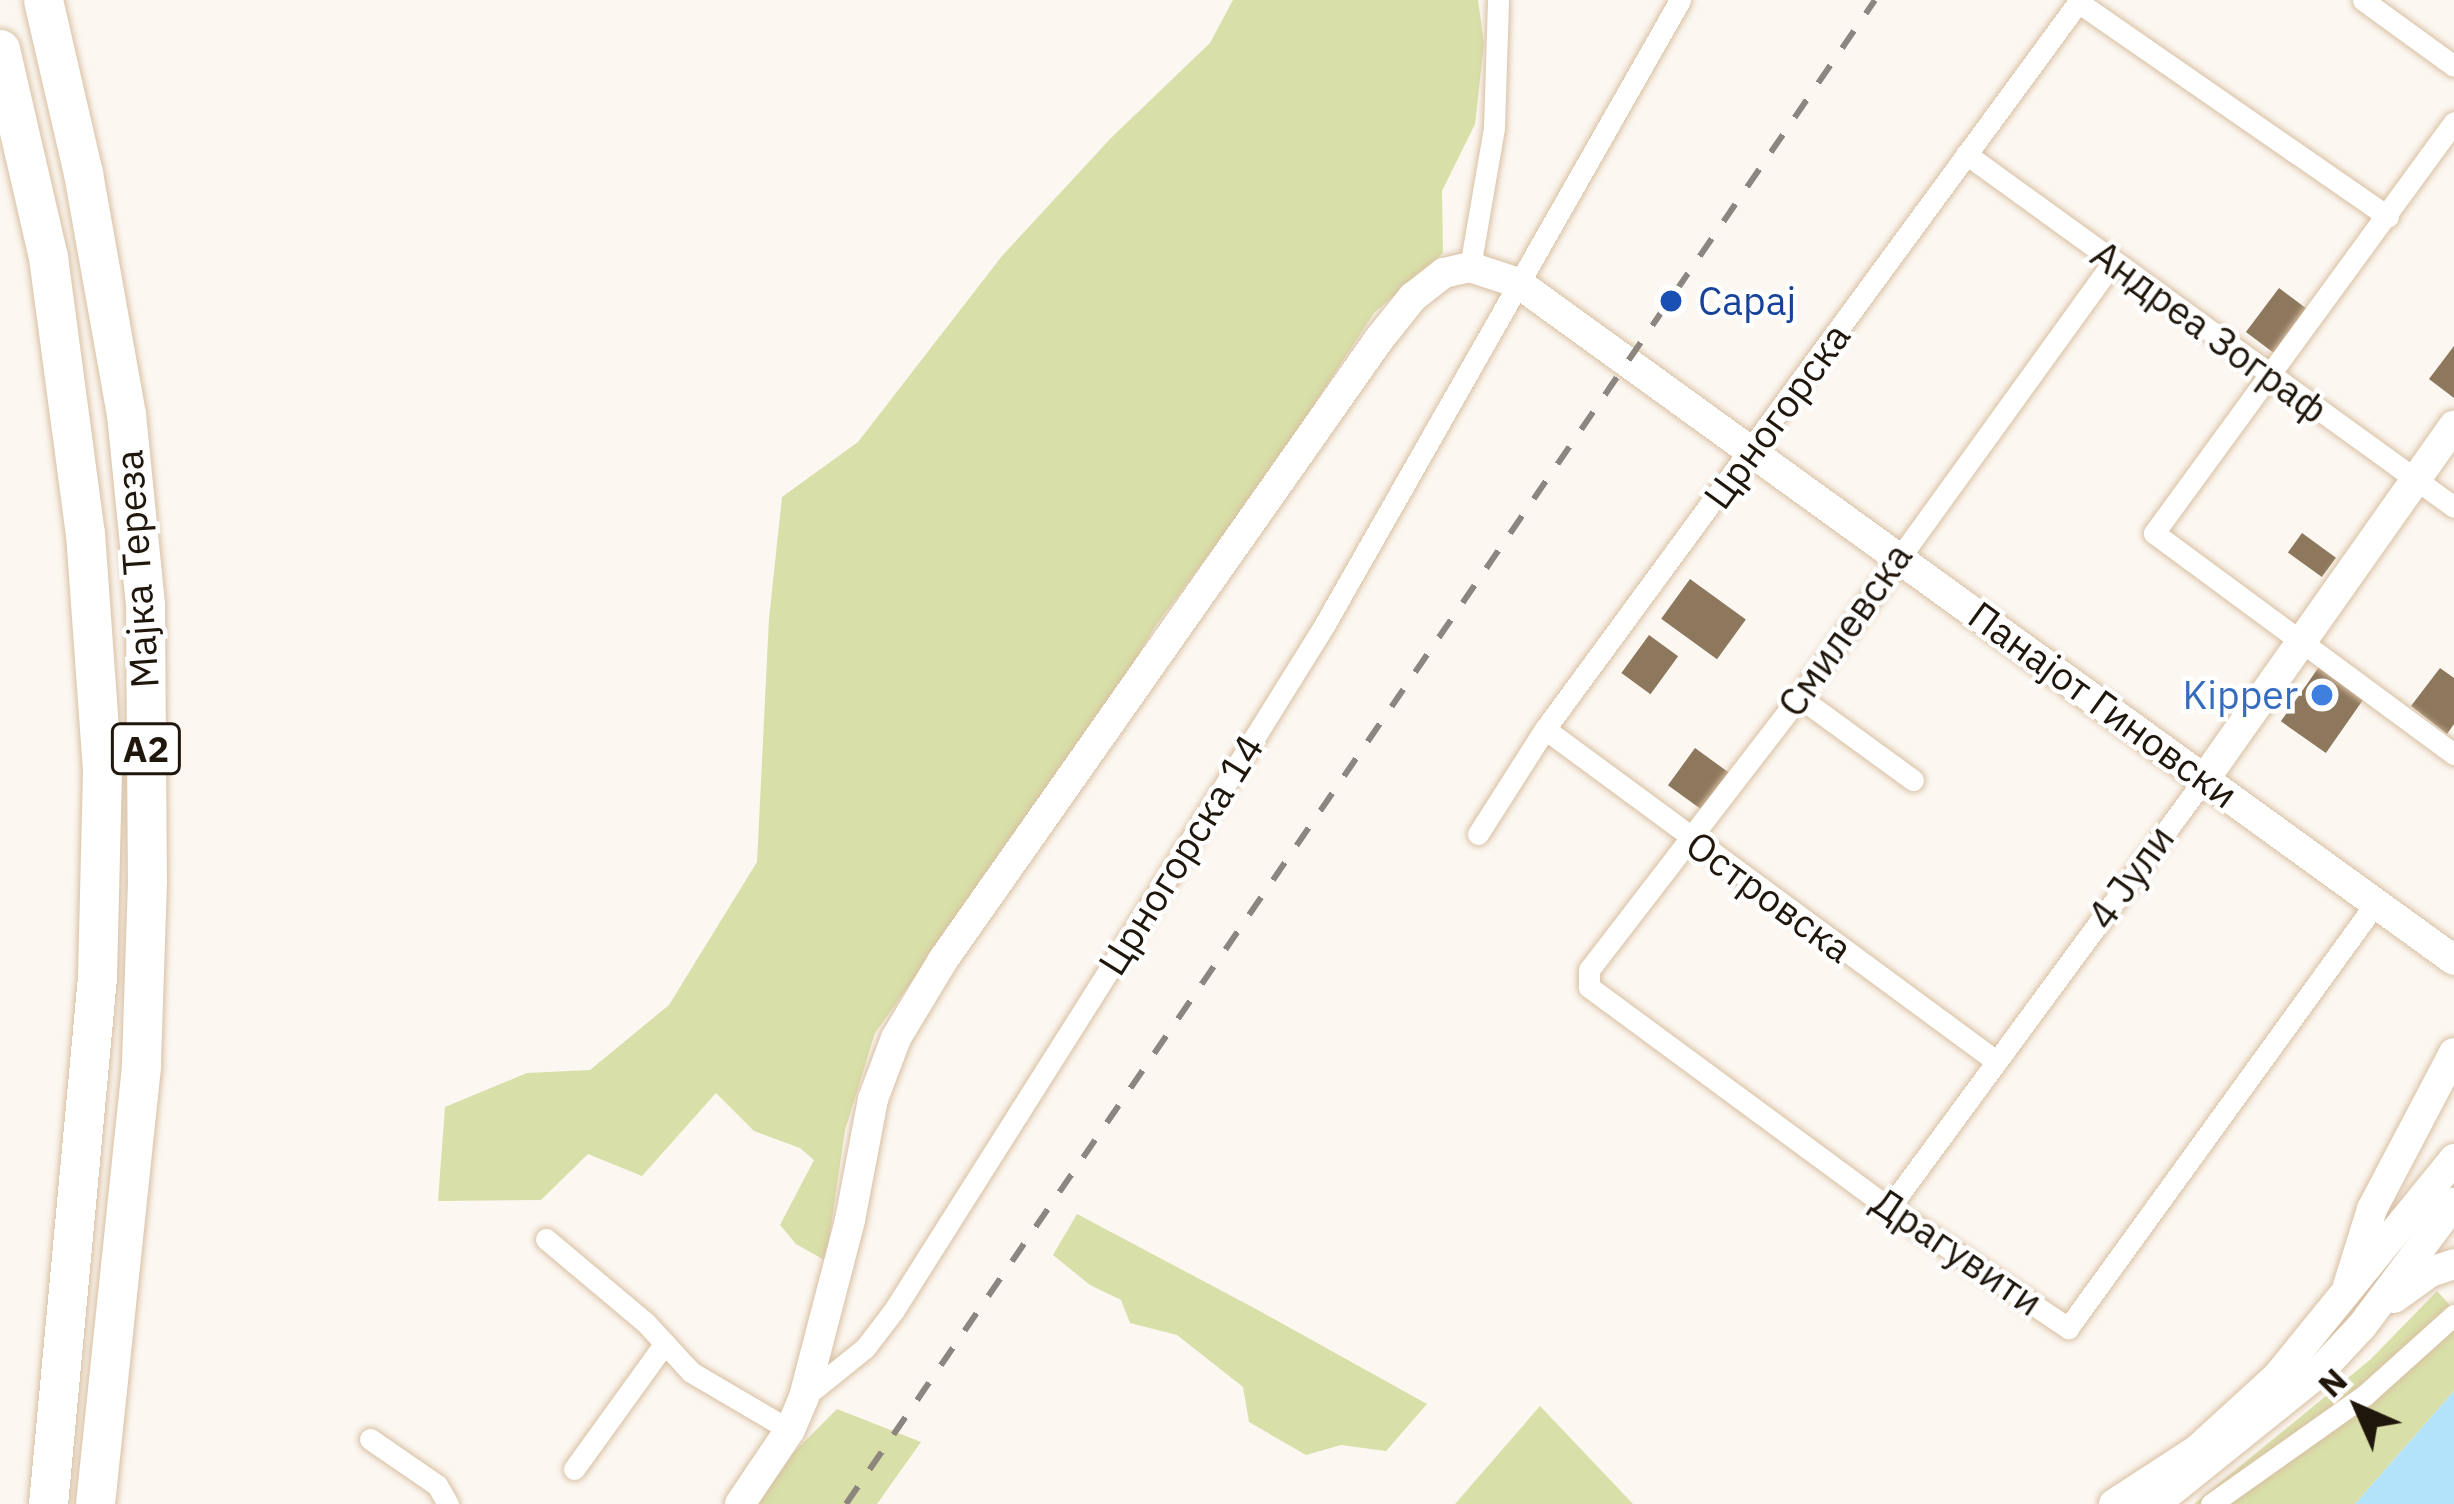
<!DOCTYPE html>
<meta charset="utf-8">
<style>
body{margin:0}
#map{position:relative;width:2454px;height:1504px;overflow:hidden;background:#fcf7f1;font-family:"IBM Plex Sans",sans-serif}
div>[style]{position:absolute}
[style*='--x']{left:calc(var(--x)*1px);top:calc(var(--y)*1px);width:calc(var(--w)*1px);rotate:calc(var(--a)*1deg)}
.green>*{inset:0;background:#d8dfa8}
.water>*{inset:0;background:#b3e3fa}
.building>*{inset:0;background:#8d775d;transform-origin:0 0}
.roads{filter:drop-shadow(0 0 3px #d8c0a3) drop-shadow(0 0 3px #d8c0a3)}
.street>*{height:21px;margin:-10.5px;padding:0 10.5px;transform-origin:10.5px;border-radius:10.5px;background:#fff}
.secondary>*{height:30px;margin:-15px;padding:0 15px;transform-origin:15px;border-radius:15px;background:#fff}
.highway>*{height:39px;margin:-19.5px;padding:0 19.5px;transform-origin:19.5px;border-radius:19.5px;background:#fff}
.rail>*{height:6px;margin-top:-3px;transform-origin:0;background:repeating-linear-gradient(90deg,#8d867e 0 21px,transparent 0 42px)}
.dots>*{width:33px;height:33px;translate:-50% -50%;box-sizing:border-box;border:6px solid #fff;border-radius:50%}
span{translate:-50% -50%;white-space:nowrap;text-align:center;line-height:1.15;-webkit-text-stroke:9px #fff;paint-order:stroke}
.shield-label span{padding:3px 9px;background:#fff;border:3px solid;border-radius:9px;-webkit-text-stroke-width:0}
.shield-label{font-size:36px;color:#20170c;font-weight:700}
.transit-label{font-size:39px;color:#164399}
.left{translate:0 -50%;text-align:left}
.street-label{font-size:39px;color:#20170c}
.shop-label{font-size:39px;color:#366cbe}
.right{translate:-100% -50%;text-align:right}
.north{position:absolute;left:2298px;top:1348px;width:120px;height:120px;-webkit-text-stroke:9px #fff;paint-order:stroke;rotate:315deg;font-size:33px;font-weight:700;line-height:48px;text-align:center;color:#20170c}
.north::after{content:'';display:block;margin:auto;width:42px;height:54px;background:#20170c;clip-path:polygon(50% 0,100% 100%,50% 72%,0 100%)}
</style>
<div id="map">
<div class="green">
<i style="clip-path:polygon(1233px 0,1478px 0,1484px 44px,1475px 124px,1442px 191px,1443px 253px,1374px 313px,1267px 477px,1156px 625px,1108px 706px,875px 1033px,845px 1130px,826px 1261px,796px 1244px,780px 1225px,814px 1160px,800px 1148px,754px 1131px,716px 1093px,642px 1176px,588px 1154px,541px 1200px,438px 1201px,445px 1107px,527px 1073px,590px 1070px,669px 1005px,757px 862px,769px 619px,782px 497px,858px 442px,1002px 256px,1111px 138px,1210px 43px)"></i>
<i style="clip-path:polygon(1077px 1214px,1256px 1309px,1427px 1404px,1386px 1451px,1341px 1445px,1306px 1455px,1249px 1422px,1243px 1387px,1177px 1335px,1130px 1323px,1121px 1300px,1090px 1285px,1053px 1255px)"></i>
<i style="clip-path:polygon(2437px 1291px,2454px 1310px,2454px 1391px,2355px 1504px,2194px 1504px,2371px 1359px)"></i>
<i style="clip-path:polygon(1540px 1406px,1633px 1504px,1455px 1504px)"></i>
<i style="clip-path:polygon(837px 1409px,921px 1442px,877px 1504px,753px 1504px,781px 1465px)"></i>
</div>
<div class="water">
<i style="clip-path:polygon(2454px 1391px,2454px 1504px,2355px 1504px,2391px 1463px)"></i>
</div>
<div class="building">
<i style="left:2279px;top:288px;width:35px;height:55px;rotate:37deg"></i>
<i style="clip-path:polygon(2454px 346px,2454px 398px,2429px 379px)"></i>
<i style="left:2302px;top:533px;width:42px;height:24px;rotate:36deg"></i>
<i style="left:1690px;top:579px;width:69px;height:49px;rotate:36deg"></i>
<i style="left:1649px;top:635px;width:36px;height:47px;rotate:36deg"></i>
<i style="left:2321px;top:664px;width:55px;height:70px;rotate:35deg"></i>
<i style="clip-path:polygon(2440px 668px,2454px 678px,2454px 724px,2447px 734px,2411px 706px)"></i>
<i style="left:1695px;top:748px;width:44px;height:46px;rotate:36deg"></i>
</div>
<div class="roads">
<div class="street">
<i style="--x:2363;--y:0;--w:112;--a:36"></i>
<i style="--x:2078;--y:2;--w:377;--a:34.7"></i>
<i style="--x:2454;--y:122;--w:509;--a:126.13"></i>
<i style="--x:2154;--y:533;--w:373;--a:36.4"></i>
<i style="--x:1966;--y:154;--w:602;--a:35.88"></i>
<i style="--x:2113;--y:262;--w:536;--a:125.82"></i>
<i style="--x:1799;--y:697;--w:344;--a:127.6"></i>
<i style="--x:1589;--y:970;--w:17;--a:90"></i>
<i style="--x:1589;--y:987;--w:373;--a:36.4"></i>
<i style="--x:1889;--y:1208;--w:216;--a:33.8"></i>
<i style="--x:2068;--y:1328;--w:523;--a:-54.09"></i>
<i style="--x:1470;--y:267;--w:141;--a:-80.2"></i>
<i style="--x:1494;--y:128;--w:128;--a:-88.2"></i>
<i style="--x:1799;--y:697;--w:141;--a:36.1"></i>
<i style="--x:1545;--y:729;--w:560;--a:36.36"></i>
<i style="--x:1478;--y:834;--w:125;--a:-57.5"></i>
<i style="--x:1545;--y:729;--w:904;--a:-53.73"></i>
<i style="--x:1889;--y:1208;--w:535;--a:-53.67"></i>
<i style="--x:546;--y:1239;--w:131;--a:40"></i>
<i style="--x:646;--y:1323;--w:67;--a:47.4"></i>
<i style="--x:691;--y:1372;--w:115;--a:30.4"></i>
<i style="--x:804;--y:1397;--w:78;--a:-38.8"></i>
<i style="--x:865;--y:1348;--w:48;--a:-52.7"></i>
<i style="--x:894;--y:1310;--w:486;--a:-57.7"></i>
<i style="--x:1154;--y:899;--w:324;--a:-58.1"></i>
<i style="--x:1325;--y:624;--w:718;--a:-60.36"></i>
<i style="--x:370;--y:1439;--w:81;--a:34.5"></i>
<i style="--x:437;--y:1485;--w:22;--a:60"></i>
<i style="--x:574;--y:1469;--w:155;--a:-54.2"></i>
<i style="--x:2211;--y:1504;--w:189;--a:-35.3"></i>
<i style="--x:2365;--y:1395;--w:120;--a:-42"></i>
</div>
<div class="secondary">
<i style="--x:2206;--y:777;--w:430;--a:-54.8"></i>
<i style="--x:2348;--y:1286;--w:81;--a:-72.7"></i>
<i style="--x:2372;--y:1209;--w:176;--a:-62.3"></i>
<i style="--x:2394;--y:1298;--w:44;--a:-35.8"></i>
<i style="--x:2430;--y:1272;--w:25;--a:-18"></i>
<i style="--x:740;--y:1504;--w:89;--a:-56"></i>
<i style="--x:790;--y:1430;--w:36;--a:-67"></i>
<i style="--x:804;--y:1397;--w:183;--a:-75.4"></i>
<i style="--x:850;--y:1220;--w:123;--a:-79.2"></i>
<i style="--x:873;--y:1099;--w:65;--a:-69.3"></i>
<i style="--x:896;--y:1038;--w:91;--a:-58.9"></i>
<i style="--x:943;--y:960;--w:760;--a:-54.91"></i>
<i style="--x:1380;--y:338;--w:53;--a:-51.2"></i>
<i style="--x:1413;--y:297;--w:39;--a:-38"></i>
<i style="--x:1444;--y:273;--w:27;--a:-13"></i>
<i style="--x:1470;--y:267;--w:51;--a:18.4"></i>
<i style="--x:1518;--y:283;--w:1155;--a:35.88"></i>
<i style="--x:2114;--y:1504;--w:99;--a:-33"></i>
<i style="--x:2197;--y:1450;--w:108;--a:-42.4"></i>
<i style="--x:2277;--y:1377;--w:281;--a:-50.9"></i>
<i style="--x:2155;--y:1504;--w:209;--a:-38.8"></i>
<i style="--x:2318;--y:1373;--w:64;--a:-46.9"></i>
<i style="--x:2362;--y:1326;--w:154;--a:-53.2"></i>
</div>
<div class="highway">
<i style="--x:43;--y:0;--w:178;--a:77"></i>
<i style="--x:83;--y:173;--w:245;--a:79.9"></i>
<i style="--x:126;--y:414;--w:192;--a:84.3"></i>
<i style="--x:145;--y:605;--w:276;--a:89.6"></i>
<i style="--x:147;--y:881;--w:185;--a:91.9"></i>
<i style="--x:141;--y:1066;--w:440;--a:96"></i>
<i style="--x:0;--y:49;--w:213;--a:77"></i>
<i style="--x:48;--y:257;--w:278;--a:82.4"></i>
<i style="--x:85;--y:533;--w:239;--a:85.9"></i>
<i style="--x:102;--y:771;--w:206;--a:91.4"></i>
<i style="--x:97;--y:977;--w:529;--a:95.31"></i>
</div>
</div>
<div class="rail">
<i style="--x:846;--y:1504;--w:1822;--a:-55.62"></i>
</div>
<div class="dots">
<i style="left:1671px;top:301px;background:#1a4fb4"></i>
<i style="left:2322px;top:695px;background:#3f7fe0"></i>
</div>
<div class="shield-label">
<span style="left:146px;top:749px">A2</span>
</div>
<div class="transit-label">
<span class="left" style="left:1698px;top:301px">Сарај</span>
</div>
<div class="street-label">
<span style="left:2209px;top:332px;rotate:36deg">Андреа Зограф</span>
<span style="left:1777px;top:416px;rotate:-54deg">Црногорска</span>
<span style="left:137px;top:569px;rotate:-94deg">Мајка Тереза</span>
<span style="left:1845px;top:630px;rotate:-55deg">Смилевска</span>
<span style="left:2103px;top:705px;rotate:36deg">Панајот Гиновски</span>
<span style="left:1181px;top:855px;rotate:-58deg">Црногорска 14</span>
<span style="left:2131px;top:877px;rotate:-54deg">4 Јули</span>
<span style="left:1769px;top:897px;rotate:36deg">Островска</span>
<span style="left:1957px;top:1252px;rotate:34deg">Драгувити</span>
</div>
<div class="shop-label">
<span class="right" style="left:2298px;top:695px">Kipper</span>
</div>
<div class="north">N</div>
</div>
